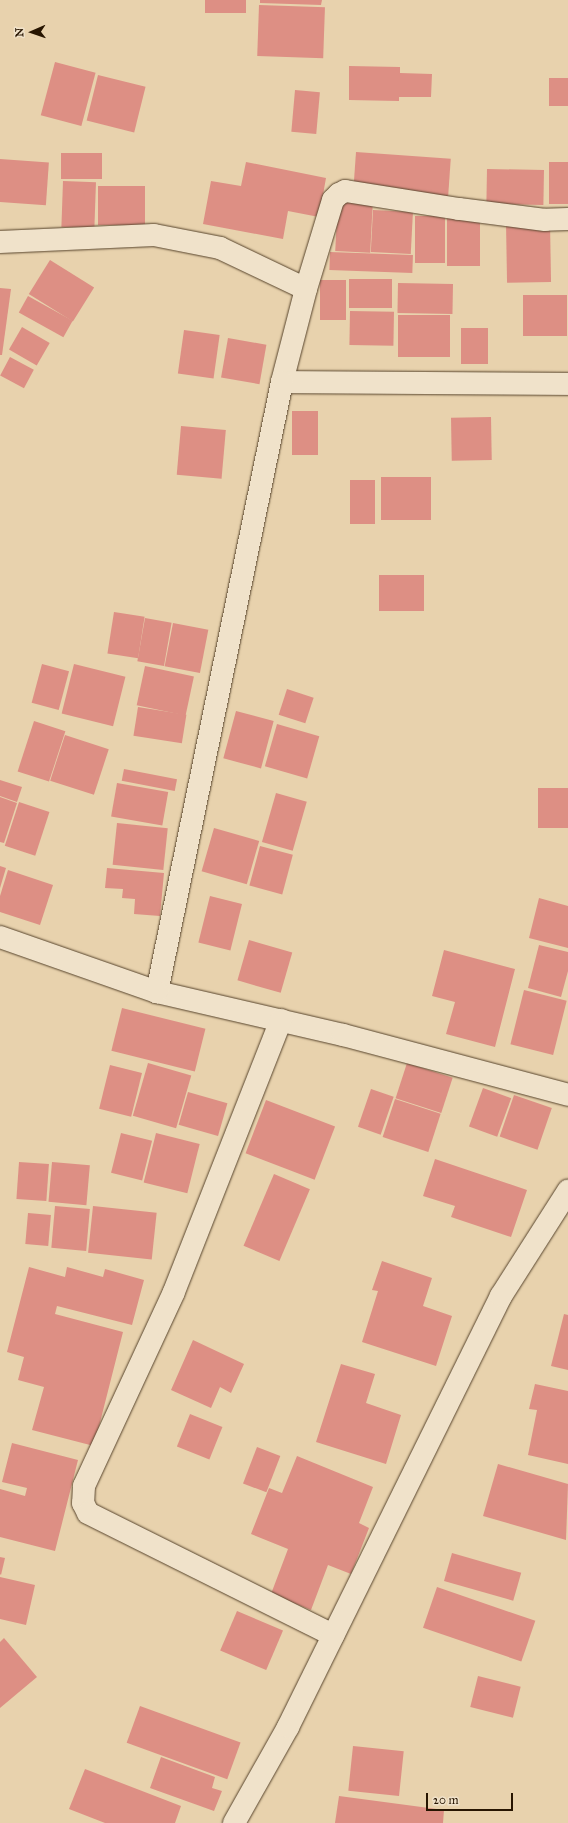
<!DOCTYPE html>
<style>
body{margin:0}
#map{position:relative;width:568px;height:1823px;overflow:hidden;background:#e8d2ad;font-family:"IM FELL Great Primer",serif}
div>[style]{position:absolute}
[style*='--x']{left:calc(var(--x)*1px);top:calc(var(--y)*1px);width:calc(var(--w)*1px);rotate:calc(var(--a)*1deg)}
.building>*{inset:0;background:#dd8f84;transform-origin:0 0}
.roads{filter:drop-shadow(0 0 1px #57442c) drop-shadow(0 0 1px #57442c)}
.minor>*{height:22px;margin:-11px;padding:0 11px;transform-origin:11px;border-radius:11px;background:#f0e2ca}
span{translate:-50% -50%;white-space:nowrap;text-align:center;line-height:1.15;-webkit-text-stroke:3px #f0e2ca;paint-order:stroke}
.north{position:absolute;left:12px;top:12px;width:40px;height:40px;-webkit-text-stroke:3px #f0e2ca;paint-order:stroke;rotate:268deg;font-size:11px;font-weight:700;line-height:16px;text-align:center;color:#271501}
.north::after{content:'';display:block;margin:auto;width:14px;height:18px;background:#271501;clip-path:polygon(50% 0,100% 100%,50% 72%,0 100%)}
.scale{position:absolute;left:426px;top:1793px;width:87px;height:18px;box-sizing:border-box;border:2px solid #271501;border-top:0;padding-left:5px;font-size:12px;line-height:14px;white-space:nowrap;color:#271501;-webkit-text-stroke:3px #f0e2ca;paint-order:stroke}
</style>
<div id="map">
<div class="building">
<i style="left:205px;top:0;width:41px;height:13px"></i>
<i style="clip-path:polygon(260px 0,322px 0,321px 5px,260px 3px)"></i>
<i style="left:259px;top:5px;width:66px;height:51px;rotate:2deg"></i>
<i style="left:55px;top:62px;width:42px;height:55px;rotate:15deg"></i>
<i style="clip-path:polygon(349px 66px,400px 67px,400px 73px,432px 74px,431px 97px,399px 97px,399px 101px,349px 100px)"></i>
<i style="left:98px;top:75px;width:49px;height:47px;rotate:14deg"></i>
<i style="left:549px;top:78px;width:19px;height:28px"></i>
<i style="left:295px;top:90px;width:25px;height:42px;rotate:5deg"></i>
<i style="left:356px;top:152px;width:95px;height:41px;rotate:4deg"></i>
<i style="left:61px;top:153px;width:41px;height:26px"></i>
<i style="left:0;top:159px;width:49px;height:43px;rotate:4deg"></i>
<i style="clip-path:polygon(246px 162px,326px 178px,319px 217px,288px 211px,283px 239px,203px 224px,211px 181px,241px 186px)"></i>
<i style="left:549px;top:162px;width:19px;height:42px"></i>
<i style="left:487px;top:169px;width:57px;height:35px;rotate:1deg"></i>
<i style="left:63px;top:181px;width:33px;height:46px;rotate:2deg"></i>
<i style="left:98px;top:186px;width:47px;height:39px"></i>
<i style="left:338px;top:198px;width:35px;height:53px;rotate:3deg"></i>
<i style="left:373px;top:210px;width:40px;height:42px;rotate:3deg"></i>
<i style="left:415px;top:216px;width:30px;height:47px"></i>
<i style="left:447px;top:217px;width:33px;height:49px"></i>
<i style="left:550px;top:222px;width:60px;height:44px;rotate:89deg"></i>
<i style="left:330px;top:252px;width:83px;height:18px;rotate:2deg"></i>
<i style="left:50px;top:260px;width:52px;height:40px;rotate:32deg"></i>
<i style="left:349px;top:279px;width:43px;height:29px"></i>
<i style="left:320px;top:280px;width:26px;height:40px"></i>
<i style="left:398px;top:283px;width:55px;height:30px;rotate:1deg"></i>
<i style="clip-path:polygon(0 288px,11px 289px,2px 355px,0 355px)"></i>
<i style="left:567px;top:295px;width:41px;height:44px;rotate:90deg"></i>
<i style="left:28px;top:296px;width:51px;height:19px;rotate:29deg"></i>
<i style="left:350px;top:311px;width:44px;height:34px;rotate:1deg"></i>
<i style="left:398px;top:315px;width:52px;height:42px"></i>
<i style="left:22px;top:327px;width:32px;height:26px;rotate:30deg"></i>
<i style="left:461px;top:328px;width:27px;height:36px"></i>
<i style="left:184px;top:330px;width:36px;height:44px;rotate:8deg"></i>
<i style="left:228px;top:338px;width:39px;height:40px;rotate:10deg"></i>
<i style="left:10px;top:357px;width:27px;height:21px;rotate:28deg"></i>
<i style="left:318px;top:411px;width:44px;height:26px;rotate:90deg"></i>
<i style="left:491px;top:417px;width:43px;height:40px;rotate:89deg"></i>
<i style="left:181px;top:426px;width:45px;height:49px;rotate:5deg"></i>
<i style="left:381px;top:477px;width:50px;height:43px"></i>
<i style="left:350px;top:480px;width:25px;height:44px"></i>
<i style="left:379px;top:575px;width:45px;height:36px"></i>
<i style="left:114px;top:612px;width:31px;height:42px;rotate:9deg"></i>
<i style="left:145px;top:618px;width:27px;height:44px;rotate:10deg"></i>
<i style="left:173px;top:623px;width:36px;height:44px;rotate:11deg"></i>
<i style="left:42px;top:664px;width:28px;height:40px;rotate:15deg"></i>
<i style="left:74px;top:664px;width:53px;height:51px;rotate:14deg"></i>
<i style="left:145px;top:666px;width:50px;height:40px;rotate:12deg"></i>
<i style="left:287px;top:689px;width:28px;height:27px;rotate:18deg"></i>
<i style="left:138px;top:707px;width:49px;height:29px;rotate:9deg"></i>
<i style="left:236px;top:711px;width:39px;height:49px;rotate:15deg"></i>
<i style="left:34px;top:721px;width:33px;height:53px;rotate:18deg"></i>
<i style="left:277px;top:724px;width:44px;height:44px;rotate:16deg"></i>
<i style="left:65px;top:735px;width:46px;height:48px;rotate:18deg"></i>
<i style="left:124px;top:769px;width:54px;height:12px;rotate:11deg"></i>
<i style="clip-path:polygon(0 780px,22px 787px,17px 802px,0 796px)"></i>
<i style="left:117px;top:783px;width:52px;height:34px;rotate:10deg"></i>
<i style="left:568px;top:788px;width:40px;height:30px;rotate:90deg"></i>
<i style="left:276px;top:793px;width:32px;height:51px;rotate:16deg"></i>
<i style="clip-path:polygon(0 797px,17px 803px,4px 843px,0 842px)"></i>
<i style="left:19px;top:802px;width:32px;height:46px;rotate:18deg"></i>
<i style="left:117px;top:823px;width:51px;height:42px;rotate:6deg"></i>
<i style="left:214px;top:828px;width:47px;height:45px;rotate:16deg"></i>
<i style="left:260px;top:846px;width:34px;height:41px;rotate:15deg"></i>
<i style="clip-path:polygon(0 866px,6px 868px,0 888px)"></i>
<i style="clip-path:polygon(107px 868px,164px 873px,160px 916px,134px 914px,135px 899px,122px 898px,123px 889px,105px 888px)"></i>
<i style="clip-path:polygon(8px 870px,53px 885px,40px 925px,0 912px,0 896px)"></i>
<i style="left:210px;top:896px;width:33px;height:48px;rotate:14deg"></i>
<i style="clip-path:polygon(539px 898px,568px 906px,568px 948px,529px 938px)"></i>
<i style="left:249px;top:940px;width:45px;height:42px;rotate:16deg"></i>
<i style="clip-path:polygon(539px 945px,568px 952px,568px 971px,561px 997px,528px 988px)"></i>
<i style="clip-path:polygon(444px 950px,515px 969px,495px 1047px,446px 1034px,455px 1002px,432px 996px)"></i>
<i style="left:524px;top:990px;width:44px;height:56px;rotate:14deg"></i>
<i style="left:122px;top:1008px;width:86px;height:44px;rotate:14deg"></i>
<i style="left:148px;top:1063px;width:45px;height:55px;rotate:16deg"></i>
<i style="left:407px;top:1063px;width:48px;height:37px;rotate:18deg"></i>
<i style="left:110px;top:1065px;width:33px;height:45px;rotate:14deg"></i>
<i style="left:483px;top:1088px;width:30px;height:41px;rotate:20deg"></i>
<i style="left:371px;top:1089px;width:24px;height:40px;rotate:19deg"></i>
<i style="left:188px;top:1092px;width:41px;height:34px;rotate:16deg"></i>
<i style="left:514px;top:1095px;width:40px;height:44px;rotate:19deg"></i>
<i style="left:395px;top:1099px;width:48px;height:40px;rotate:18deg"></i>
<i style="left:266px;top:1100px;width:74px;height:57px;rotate:21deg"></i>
<i style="left:121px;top:1133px;width:32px;height:41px;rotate:14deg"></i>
<i style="left:156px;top:1133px;width:45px;height:51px;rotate:14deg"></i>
<i style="clip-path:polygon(435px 1159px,527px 1190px,511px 1237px,451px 1217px,455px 1206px,423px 1196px)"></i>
<i style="left:19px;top:1162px;width:30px;height:37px;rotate:4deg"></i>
<i style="left:52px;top:1162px;width:38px;height:40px;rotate:5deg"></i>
<i style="left:274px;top:1174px;width:39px;height:78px;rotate:23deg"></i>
<i style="left:55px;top:1206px;width:35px;height:42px;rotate:5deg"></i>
<i style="left:93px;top:1206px;width:64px;height:47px;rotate:6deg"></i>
<i style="left:28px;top:1213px;width:23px;height:31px;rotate:5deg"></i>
<i style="clip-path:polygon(382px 1261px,432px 1278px,423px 1306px,452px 1316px,436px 1366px,362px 1342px,378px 1291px,372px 1290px)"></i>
<i style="clip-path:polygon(29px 1267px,65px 1277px,67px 1267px,103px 1277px,105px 1269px,144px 1280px,132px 1325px,57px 1306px,55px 1314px,123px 1332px,94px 1446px,32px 1430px,44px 1387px,18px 1380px,24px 1357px,7px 1352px)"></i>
<i style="clip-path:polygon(564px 1314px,568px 1315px,568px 1370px,551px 1366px)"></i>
<i style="clip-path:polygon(193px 1340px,244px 1364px,231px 1393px,220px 1387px,211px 1408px,171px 1390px)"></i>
<i style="clip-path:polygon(341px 1364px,375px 1374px,366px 1403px,401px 1415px,386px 1464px,316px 1442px)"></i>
<i style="clip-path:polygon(535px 1384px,568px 1391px,568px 1464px,528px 1455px,537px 1410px,529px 1409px)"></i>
<i style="left:190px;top:1414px;width:35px;height:35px;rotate:22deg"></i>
<i style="clip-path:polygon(12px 1443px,78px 1460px,55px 1551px,0 1537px,0 1489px,25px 1496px,27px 1488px,2px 1482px)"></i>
<i style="left:257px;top:1447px;width:25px;height:39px;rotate:21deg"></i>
<i style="clip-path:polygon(297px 1456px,373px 1487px,359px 1523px,369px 1528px,351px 1574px,328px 1565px,311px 1610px,271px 1594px,288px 1549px,251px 1534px,269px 1488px,282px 1493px)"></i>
<i style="clip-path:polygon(498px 1464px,568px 1484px,566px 1540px,483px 1516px)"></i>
<i style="left:452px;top:1553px;width:72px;height:29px;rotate:16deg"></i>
<i style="clip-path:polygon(0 1557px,5px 1558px,1px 1575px,0 1574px)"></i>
<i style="clip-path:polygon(0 1577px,35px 1585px,26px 1625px,0 1619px)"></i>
<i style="left:437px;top:1587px;width:104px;height:43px;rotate:19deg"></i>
<i style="left:237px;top:1611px;width:50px;height:43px;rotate:23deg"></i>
<i style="clip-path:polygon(4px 1638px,37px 1677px,0 1708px,0 1642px)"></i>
<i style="left:478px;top:1676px;width:44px;height:32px;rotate:14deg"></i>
<i style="left:140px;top:1706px;width:107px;height:39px;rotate:20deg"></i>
<i style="left:353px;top:1746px;width:51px;height:45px;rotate:6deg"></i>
<i style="clip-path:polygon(161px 1757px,215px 1777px,212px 1788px,222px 1791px,214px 1811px,150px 1788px)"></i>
<i style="clip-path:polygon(85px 1769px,181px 1806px,175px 1823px,105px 1823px,69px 1809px)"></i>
<i style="clip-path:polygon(339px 1796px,444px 1810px,443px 1823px,335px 1823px)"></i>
</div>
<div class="roads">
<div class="minor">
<i style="--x:568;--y:219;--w:23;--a:178"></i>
<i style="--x:545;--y:220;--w:87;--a:-172.7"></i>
<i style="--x:459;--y:209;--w:115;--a:-171"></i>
<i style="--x:345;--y:191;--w:7;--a:153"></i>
<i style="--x:339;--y:194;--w:8;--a:135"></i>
<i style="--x:333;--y:200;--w:93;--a:106.9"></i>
<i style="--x:306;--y:289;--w:96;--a:104.5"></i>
<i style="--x:282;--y:382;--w:286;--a:0.4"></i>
<i style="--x:0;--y:242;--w:154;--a:-2.6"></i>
<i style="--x:154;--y:235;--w:67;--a:11.1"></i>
<i style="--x:220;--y:248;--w:95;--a:25.5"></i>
<i style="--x:282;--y:382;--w:623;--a:101.58"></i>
<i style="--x:157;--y:992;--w:191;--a:13"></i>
<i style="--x:343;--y:1035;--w:233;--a:14.9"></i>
<i style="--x:0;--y:937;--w:166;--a:19.3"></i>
<i style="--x:281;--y:1020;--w:292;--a:111.5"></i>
<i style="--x:174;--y:1292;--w:214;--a:114.9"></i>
<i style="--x:84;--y:1486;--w:17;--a:93"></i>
<i style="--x:83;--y:1503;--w:11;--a:63"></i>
<i style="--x:88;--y:1513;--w:274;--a:26.5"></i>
<i style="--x:234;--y:1823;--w:110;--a:-60.6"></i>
<i style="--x:288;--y:1727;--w:481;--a:-63.7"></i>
<i style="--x:501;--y:1296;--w:125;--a:-57.5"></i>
</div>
</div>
<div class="north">N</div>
<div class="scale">20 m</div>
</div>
